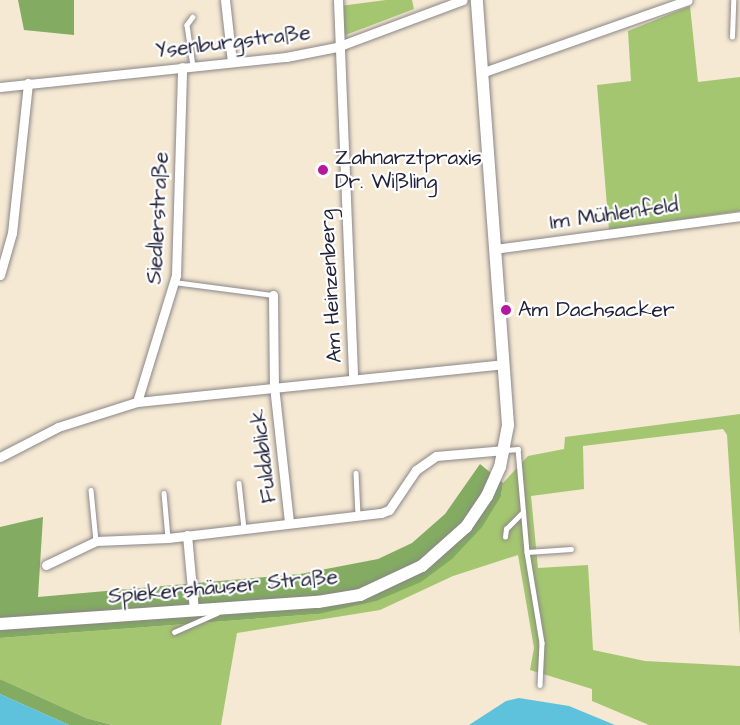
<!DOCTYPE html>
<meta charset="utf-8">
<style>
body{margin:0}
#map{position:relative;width:740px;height:725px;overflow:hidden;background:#f5e9d3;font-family:"Architects Daughter",sans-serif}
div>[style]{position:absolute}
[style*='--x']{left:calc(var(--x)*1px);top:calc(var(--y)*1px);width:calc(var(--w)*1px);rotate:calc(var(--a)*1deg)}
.green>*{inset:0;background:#a4c670}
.forest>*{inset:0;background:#83ab62}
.water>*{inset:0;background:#5ec2dc}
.roads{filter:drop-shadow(0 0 2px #8c8687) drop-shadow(0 0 2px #8c8687)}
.service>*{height:4.5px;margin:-2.25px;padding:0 2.25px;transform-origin:2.25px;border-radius:2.25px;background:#fff}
.minor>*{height:9px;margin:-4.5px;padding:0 4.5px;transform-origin:4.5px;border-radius:4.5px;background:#fff}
.tertiary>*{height:12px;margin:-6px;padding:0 6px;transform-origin:6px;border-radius:6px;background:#fff}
.dots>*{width:16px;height:16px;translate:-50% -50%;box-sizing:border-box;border:3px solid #fff;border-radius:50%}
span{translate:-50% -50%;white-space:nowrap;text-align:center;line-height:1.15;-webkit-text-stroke:4.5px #fff;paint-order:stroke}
.street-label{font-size:21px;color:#22223b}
.poi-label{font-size:21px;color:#22223b}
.left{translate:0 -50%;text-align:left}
</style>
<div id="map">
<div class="green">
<i style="clip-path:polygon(386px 0,412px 0,414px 9px,343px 36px,340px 6px)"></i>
<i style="clip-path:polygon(690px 6px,698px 82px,740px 77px,740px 211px,609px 230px,597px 85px,631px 81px,628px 31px)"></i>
<i style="clip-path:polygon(740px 414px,740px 636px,727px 435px,723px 429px,583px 446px,584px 489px,531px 496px,538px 568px,588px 565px,593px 650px,645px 661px,740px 666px,740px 725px,649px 725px,592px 701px,592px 689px,530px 670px,534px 648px,518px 555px,453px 576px,380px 610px,237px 633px,221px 725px,112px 725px,86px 718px,0 679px,0 638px,318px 614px,501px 496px,503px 483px,528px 456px,564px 449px,565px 437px)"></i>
</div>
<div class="forest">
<i style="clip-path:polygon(18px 0,74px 0,74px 35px,24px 30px)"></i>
<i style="clip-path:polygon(480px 464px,503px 483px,501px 496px,482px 527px,452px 559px,421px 582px,376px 601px,318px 614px,0 638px,0 527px,43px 517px,38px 597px,300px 574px,378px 559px,412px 543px,445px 514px)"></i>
<i style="clip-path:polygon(0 679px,86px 718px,112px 725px,69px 725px,0 694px)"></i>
</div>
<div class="water">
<i style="clip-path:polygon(0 694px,69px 725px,0 725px)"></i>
<i style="clip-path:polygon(519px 698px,569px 706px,615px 725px,469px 725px,506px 701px)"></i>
</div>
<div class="roads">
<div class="service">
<i style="--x:193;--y:17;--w:10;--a:127"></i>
<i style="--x:187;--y:25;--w:41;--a:81.7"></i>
<i style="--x:732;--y:37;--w:37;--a:-88"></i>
<i style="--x:174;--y:282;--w:100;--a:7.5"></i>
<i style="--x:505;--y:450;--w:13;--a:-4"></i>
<i style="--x:518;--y:449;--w:103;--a:85"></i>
<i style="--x:527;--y:552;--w:92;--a:80.6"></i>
<i style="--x:542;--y:643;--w:42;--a:92.7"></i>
<i style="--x:356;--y:473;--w:42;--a:87.3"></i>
<i style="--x:239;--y:483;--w:45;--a:83.7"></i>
<i style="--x:91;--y:490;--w:51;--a:84.4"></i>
<i style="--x:164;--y:493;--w:45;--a:84.9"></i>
<i style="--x:505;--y:537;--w:8;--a:-83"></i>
<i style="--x:506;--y:529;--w:24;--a:-45"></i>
<i style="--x:527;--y:552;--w:44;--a:-3.9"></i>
<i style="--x:174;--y:632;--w:47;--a:-23.8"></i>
</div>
<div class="minor">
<i style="--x:225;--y:0;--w:62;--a:83.6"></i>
<i style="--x:338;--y:0;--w:379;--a:87.7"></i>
<i style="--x:481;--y:73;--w:219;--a:-19.4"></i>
<i style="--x:0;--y:87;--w:288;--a:-6"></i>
<i style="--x:286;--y:57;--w:52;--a:-11.1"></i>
<i style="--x:337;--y:47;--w:134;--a:-20.5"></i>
<i style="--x:494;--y:249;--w:248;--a:-7.6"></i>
<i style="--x:0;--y:275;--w:44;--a:-74.1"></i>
<i style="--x:12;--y:233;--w:151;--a:-83.9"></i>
<i style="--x:273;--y:295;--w:91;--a:89.4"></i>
<i style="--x:274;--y:386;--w:136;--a:83.7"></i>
<i style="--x:137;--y:402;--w:133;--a:-72.9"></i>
<i style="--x:176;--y:275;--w:208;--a:-88.3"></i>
<i style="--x:0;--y:457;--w:65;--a:-27.3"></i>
<i style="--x:58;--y:427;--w:83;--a:-17.6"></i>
<i style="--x:137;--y:402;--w:368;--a:-5.9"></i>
<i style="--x:187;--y:535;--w:76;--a:84.7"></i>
<i style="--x:46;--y:565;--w:55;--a:-25.6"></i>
<i style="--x:96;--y:541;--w:72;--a:-2.4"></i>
<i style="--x:168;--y:538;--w:214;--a:-6.7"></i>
<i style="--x:381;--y:513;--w:9;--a:-21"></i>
<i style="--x:389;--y:510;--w:48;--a:-56"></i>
<i style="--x:416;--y:470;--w:24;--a:-35"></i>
<i style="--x:436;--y:456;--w:69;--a:-5"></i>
</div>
<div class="tertiary">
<i style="--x:0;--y:624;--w:319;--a:-4"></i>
<i style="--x:318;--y:602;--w:43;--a:-9.5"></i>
<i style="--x:360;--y:595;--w:68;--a:-25.1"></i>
<i style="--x:422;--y:566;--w:59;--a:-41.6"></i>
<i style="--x:466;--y:527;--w:37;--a:-56"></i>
<i style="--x:487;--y:496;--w:32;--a:-66"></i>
<i style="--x:500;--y:467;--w:43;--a:-79.2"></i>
<i style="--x:508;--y:425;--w:426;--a:-94.2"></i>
</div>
</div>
<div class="dots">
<i style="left:323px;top:170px;background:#b5179e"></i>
<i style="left:506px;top:310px;background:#b5179e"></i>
</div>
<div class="street-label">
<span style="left:233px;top:42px;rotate:-7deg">Ysenburgstraße</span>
<span style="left:614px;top:214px;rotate:-8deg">Im Mühlenfeld</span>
<span style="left:158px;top:218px;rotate:-87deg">Siedlerstraße</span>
<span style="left:331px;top:286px;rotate:-93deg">Am Heinzenberg</span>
<span style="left:264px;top:456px;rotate:-97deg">Fuldablick</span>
<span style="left:223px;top:587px;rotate:-5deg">Spiekershäuser Straße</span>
</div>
<div class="poi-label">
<span class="left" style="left:335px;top:170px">Zahnarztpraxis<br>Dr. Wißling</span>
<span class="left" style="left:518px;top:310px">Am Dachsacker</span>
</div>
</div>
